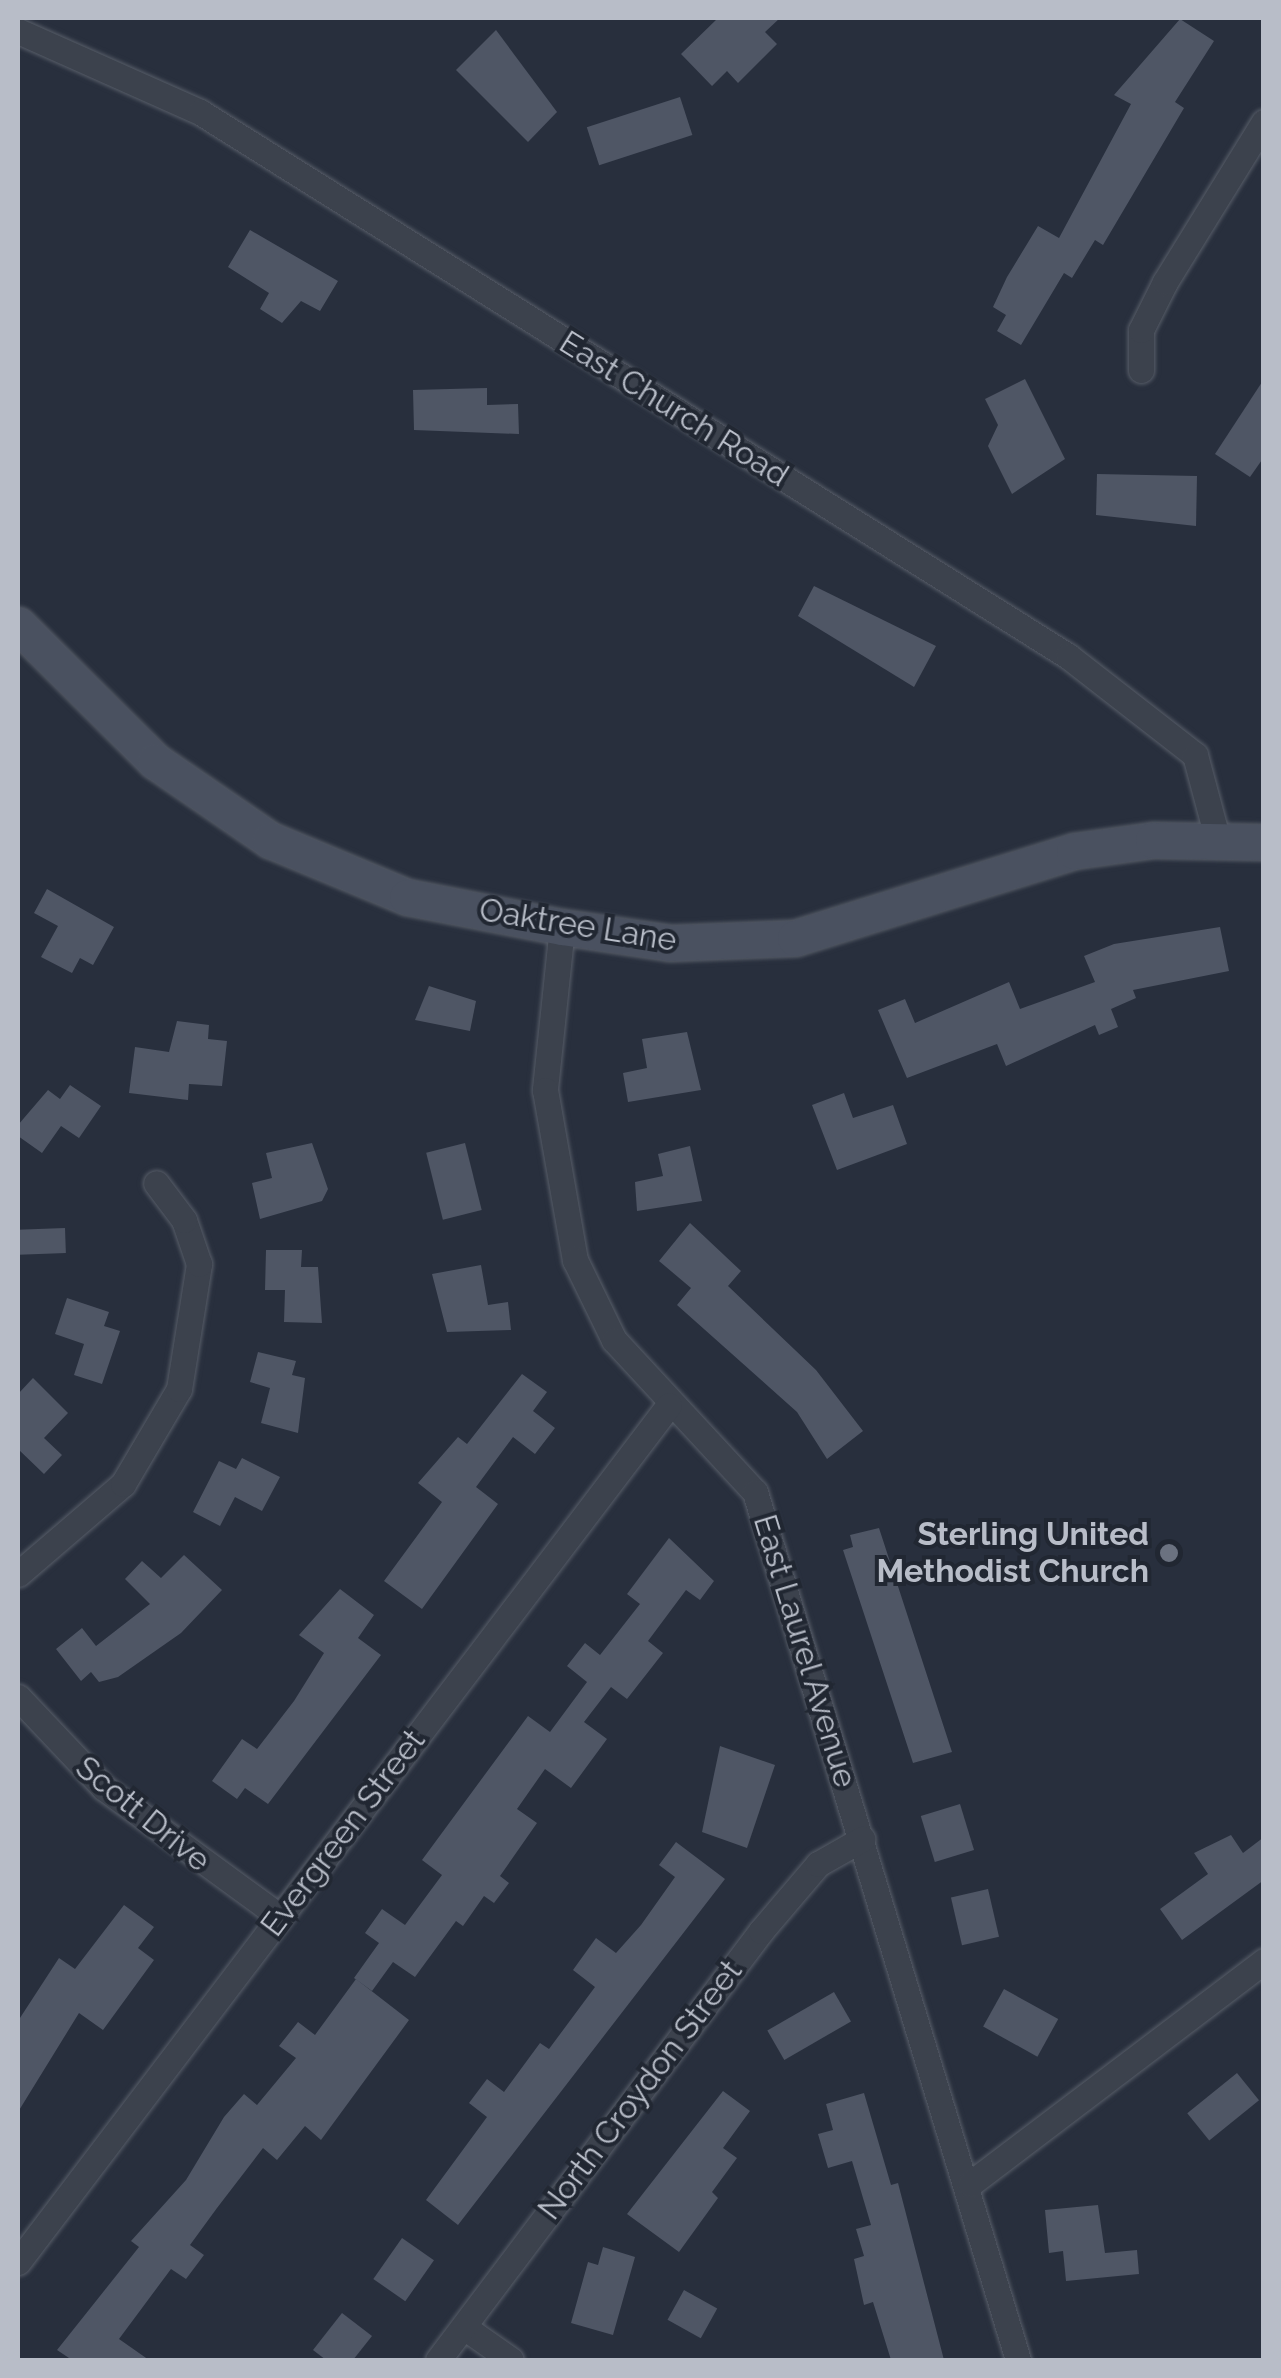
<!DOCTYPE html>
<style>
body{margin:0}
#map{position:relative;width:1281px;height:2378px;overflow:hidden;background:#282f3d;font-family:Raleway,sans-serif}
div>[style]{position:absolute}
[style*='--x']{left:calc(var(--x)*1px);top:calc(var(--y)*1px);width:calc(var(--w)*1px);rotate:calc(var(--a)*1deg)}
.building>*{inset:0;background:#4f5665;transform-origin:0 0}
.roads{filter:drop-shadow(0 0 2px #575d68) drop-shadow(0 0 2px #575d68)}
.street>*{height:25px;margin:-12.5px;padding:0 12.5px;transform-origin:12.5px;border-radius:12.5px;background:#3c424d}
.secondary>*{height:35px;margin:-17.5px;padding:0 17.5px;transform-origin:17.5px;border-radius:17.5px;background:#4a5160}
.dots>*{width:28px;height:28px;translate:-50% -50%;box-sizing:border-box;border:5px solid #212732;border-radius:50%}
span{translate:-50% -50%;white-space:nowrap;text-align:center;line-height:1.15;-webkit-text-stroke:8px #212732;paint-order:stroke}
.street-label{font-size:32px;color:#b8bdc8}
.poi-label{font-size:32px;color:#b8bdc8;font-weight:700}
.right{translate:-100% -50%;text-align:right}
.frame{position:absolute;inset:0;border:20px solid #b8bdc8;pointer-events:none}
</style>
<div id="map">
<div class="building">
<i style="clip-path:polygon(718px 18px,780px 18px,765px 32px,777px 44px,738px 83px,727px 71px,712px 86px,681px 54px)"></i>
<i style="clip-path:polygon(1180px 19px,1214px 41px,1175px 102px,1184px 108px,1103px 245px,1095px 240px,1072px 278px,1064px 273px,1021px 345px,997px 331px,1006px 315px,993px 307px,1007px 277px,1038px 226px,1059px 238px,1131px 104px,1114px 95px)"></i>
<i style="clip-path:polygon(496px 30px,557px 112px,528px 142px,456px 70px)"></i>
<i style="left:680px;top:97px;width:40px;height:98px;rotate:72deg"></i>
<i style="clip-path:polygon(250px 230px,338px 281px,320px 311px,301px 301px,282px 323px,260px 309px,269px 293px,228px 267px)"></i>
<i style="clip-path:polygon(1025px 379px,1065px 459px,1012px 494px,988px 446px,998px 425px,985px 399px)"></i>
<i style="clip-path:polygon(1264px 379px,1264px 457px,1250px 477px,1215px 454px)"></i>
<i style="clip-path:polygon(487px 388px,487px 405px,518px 404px,519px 434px,414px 430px,413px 390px)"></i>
<i style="clip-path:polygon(1097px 474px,1197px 476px,1196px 526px,1096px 515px)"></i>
<i style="clip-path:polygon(814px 586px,936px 646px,914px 687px,798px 616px)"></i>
<i style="clip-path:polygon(47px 889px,114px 927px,93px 965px,80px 958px,72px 973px,41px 957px,58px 926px,34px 913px)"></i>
<i style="clip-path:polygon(1220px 927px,1229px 971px,1133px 990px,1136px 998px,1111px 1009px,1118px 1027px,1099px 1035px,1095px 1025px,1006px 1066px,997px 1044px,907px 1078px,878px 1010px,905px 999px,915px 1023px,1009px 982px,1020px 1009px,1095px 982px,1084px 956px,1114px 944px)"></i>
<i style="clip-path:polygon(429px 986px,476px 1001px,470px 1031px,415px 1020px)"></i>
<i style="clip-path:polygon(177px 1021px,209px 1025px,208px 1039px,227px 1041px,222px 1086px,189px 1084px,188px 1100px,129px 1093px,135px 1047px,169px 1052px)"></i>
<i style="clip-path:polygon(687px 1032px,701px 1090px,628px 1102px,623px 1073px,647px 1068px,642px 1039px)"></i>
<i style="clip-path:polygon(70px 1085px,101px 1106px,79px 1138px,61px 1126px,42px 1153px,18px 1136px,18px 1125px,48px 1090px,60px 1099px)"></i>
<i style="clip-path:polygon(844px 1093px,853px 1118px,893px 1105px,907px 1144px,837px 1170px,812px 1105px)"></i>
<i style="clip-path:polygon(312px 1143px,328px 1189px,322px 1201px,260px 1219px,252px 1183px,272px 1178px,266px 1153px)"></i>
<i style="left:465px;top:1143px;width:69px;height:40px;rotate:76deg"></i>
<i style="clip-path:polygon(690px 1146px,702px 1201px,637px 1211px,635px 1182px,663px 1176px,658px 1154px)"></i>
<i style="clip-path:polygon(690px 1223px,741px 1271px,728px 1286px,816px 1370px,863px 1431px,827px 1459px,797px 1412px,677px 1305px,691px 1288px,659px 1261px)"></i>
<i style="left:65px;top:1228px;width:25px;height:47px;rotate:88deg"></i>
<i style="clip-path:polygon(266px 1250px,302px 1250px,301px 1267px,318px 1267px,322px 1323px,284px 1322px,285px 1290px,265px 1290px)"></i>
<i style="clip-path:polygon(481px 1265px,488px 1305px,508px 1302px,511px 1330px,447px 1332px,432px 1274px)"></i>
<i style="clip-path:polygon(67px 1298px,109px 1312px,104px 1326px,120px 1331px,102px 1384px,74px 1375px,84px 1344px,55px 1334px)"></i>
<i style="clip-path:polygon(258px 1352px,296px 1361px,292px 1375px,305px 1378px,298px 1433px,261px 1423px,270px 1388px,250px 1382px)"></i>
<i style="clip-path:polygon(522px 1374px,547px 1392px,533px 1411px,555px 1428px,535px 1454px,513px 1437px,476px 1487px,498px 1504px,422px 1609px,384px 1581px,442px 1502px,418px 1483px,458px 1437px,467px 1444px)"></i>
<i style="clip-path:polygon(33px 1378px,68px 1413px,44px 1438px,62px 1455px,44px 1474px,18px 1449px,18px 1394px)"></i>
<i style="clip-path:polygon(242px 1458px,280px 1477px,262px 1511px,235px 1497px,220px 1526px,193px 1512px,219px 1461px,236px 1469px)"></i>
<i style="clip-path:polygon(879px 1528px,952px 1752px,913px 1763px,843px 1550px,853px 1547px,850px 1535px)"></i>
<i style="clip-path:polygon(669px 1538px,714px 1581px,700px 1600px,686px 1590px,648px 1641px,663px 1653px,627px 1699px,611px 1687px,584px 1722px,607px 1739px,571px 1788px,545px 1769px,517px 1809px,537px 1823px,500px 1876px,509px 1883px,494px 1903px,484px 1896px,463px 1926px,456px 1921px,415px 1977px,393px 1962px,372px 1991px,354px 1978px,379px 1943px,365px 1933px,382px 1909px,405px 1925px,442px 1875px,422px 1860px,528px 1716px,550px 1732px,587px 1682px,567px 1666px,585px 1643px,600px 1655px,640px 1604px,627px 1594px)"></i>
<i style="clip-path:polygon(184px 1555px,222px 1590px,181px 1633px,118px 1677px,99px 1682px,91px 1672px,81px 1681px,56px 1649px,82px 1628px,96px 1646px,150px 1604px,125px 1579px,142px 1561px,161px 1578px)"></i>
<i style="clip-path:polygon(340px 1589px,374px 1615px,358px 1638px,381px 1655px,268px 1804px,245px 1788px,237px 1799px,212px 1781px,242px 1739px,257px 1749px,294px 1701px,324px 1653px,299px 1635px)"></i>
<i style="clip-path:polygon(720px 1746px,775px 1765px,747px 1848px,702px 1832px)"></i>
<i style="left:960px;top:1804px;width:48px;height:41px;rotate:73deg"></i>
<i style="clip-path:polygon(1231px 1835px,1243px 1853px,1264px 1837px,1264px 1880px,1182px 1940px,1160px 1909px,1208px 1874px,1194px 1853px)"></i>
<i style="clip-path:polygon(676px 1842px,725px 1879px,458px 2225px,426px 2200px,487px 2117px,469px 2103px,487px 2079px,504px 2092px,540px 2043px,549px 2049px,595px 1987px,573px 1970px,596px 1938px,616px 1953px,641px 1925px,675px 1877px,659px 1865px)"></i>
<i style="left:988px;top:1889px;width:49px;height:38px;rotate:77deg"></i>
<i style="clip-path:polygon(124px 1905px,154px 1927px,138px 1948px,154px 1960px,103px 2030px,79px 2013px,18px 2112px,18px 2021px,59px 1958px,75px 1969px)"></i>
<i style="clip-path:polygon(356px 1979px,409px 2020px,321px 2140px,305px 2126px,277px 2160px,263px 2148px,217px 2208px,190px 2245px,204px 2255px,186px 2279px,171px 2269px,119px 2339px,149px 2360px,72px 2360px,57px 2350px,139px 2247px,131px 2241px,186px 2180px,224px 2117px,244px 2094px,257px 2105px,296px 2058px,279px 2046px,298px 2022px,315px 2035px)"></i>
<i style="left:1004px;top:1989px;width:62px;height:43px;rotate:29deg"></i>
<i style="left:834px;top:1992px;width:34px;height:77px;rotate:60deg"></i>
<i style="left:1237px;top:2073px;width:35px;height:64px;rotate:51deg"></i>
<i style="clip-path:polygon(723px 2091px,750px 2111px,723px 2148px,737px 2158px,712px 2192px,718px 2198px,679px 2252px,627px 2214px)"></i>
<i style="clip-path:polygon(864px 2093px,891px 2185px,898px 2183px,944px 2360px,891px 2360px,873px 2302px,864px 2305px,854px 2259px,864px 2256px,856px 2229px,871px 2225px,852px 2161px,828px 2168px,818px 2134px,833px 2130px,826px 2104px)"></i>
<i style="clip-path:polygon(1098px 2205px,1105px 2253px,1137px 2250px,1139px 2274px,1066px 2281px,1063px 2251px,1049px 2253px,1045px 2210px)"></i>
<i style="left:402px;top:2238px;width:39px;height:50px;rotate:35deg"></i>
<i style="clip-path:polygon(603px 2247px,635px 2257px,613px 2335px,571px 2323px,588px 2262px,598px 2265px)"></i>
<i style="left:684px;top:2290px;width:38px;height:34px;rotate:29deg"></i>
<i style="clip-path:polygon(342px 2313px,372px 2336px,353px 2360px,326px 2360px,313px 2350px)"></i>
</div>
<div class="roads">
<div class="street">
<i style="--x:18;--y:31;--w:199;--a:24"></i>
<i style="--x:200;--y:112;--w:1024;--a:32.08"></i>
<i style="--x:1068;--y:656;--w:161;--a:37.9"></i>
<i style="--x:1195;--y:755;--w:85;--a:75"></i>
<i style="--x:1141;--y:370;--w:40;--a:-90"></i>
<i style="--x:1141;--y:330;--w:54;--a:-63.4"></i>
<i style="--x:1165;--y:282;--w:188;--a:-58.3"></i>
<i style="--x:562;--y:927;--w:164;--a:96"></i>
<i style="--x:545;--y:1090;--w:173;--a:80"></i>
<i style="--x:575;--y:1260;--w:89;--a:64"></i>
<i style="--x:614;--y:1340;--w:207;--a:47.2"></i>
<i style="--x:755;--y:1492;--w:907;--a:73.14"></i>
<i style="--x:18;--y:1574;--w:138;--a:-40.6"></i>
<i style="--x:123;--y:1484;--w:110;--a:-59.5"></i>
<i style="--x:179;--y:1389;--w:127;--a:-80.9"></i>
<i style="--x:199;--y:1264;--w:46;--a:-108.8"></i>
<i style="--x:184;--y:1220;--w:46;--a:-127.1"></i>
<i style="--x:18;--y:1697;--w:125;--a:46.6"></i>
<i style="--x:104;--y:1788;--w:218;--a:36.2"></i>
<i style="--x:970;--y:2184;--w:369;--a:-37.2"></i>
<i style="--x:18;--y:2262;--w:1076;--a:-52.78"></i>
<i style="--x:464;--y:2327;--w:57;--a:35.1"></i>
<i style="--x:438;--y:2360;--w:537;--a:-53.02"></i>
<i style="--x:761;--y:1931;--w:88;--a:-49.6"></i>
<i style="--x:818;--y:1864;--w:51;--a:-29.6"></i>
</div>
<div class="secondary">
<i style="--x:18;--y:625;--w:193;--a:44.8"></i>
<i style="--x:155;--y:761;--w:140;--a:34.5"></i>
<i style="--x:270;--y:840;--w:148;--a:22.6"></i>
<i style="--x:407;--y:897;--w:158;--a:11"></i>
<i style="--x:562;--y:927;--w:109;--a:8.4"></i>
<i style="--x:670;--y:943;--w:125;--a:-2.3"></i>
<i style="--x:795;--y:938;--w:292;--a:-17.3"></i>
<i style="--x:1074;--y:851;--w:80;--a:-7.9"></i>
<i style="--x:1153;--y:840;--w:111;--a:1"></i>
</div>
</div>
<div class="dots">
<i style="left:1169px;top:1553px;background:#6b7280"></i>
</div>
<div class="street-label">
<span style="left:674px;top:409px;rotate:32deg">East Church Road</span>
<span style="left:578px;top:925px;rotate:9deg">Oaktree Lane</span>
<span style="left:805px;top:1651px;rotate:73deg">East Laurel Avenue</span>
<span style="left:143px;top:1814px;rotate:39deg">Scott Drive</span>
<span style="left:343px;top:1833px;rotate:-53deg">Evergreen Street</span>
<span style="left:640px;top:2090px;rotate:-53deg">North Croydon Street</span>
</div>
<div class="poi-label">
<span class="right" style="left:1149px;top:1553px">Sterling United<br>Methodist Church</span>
</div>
<div class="frame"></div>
</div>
